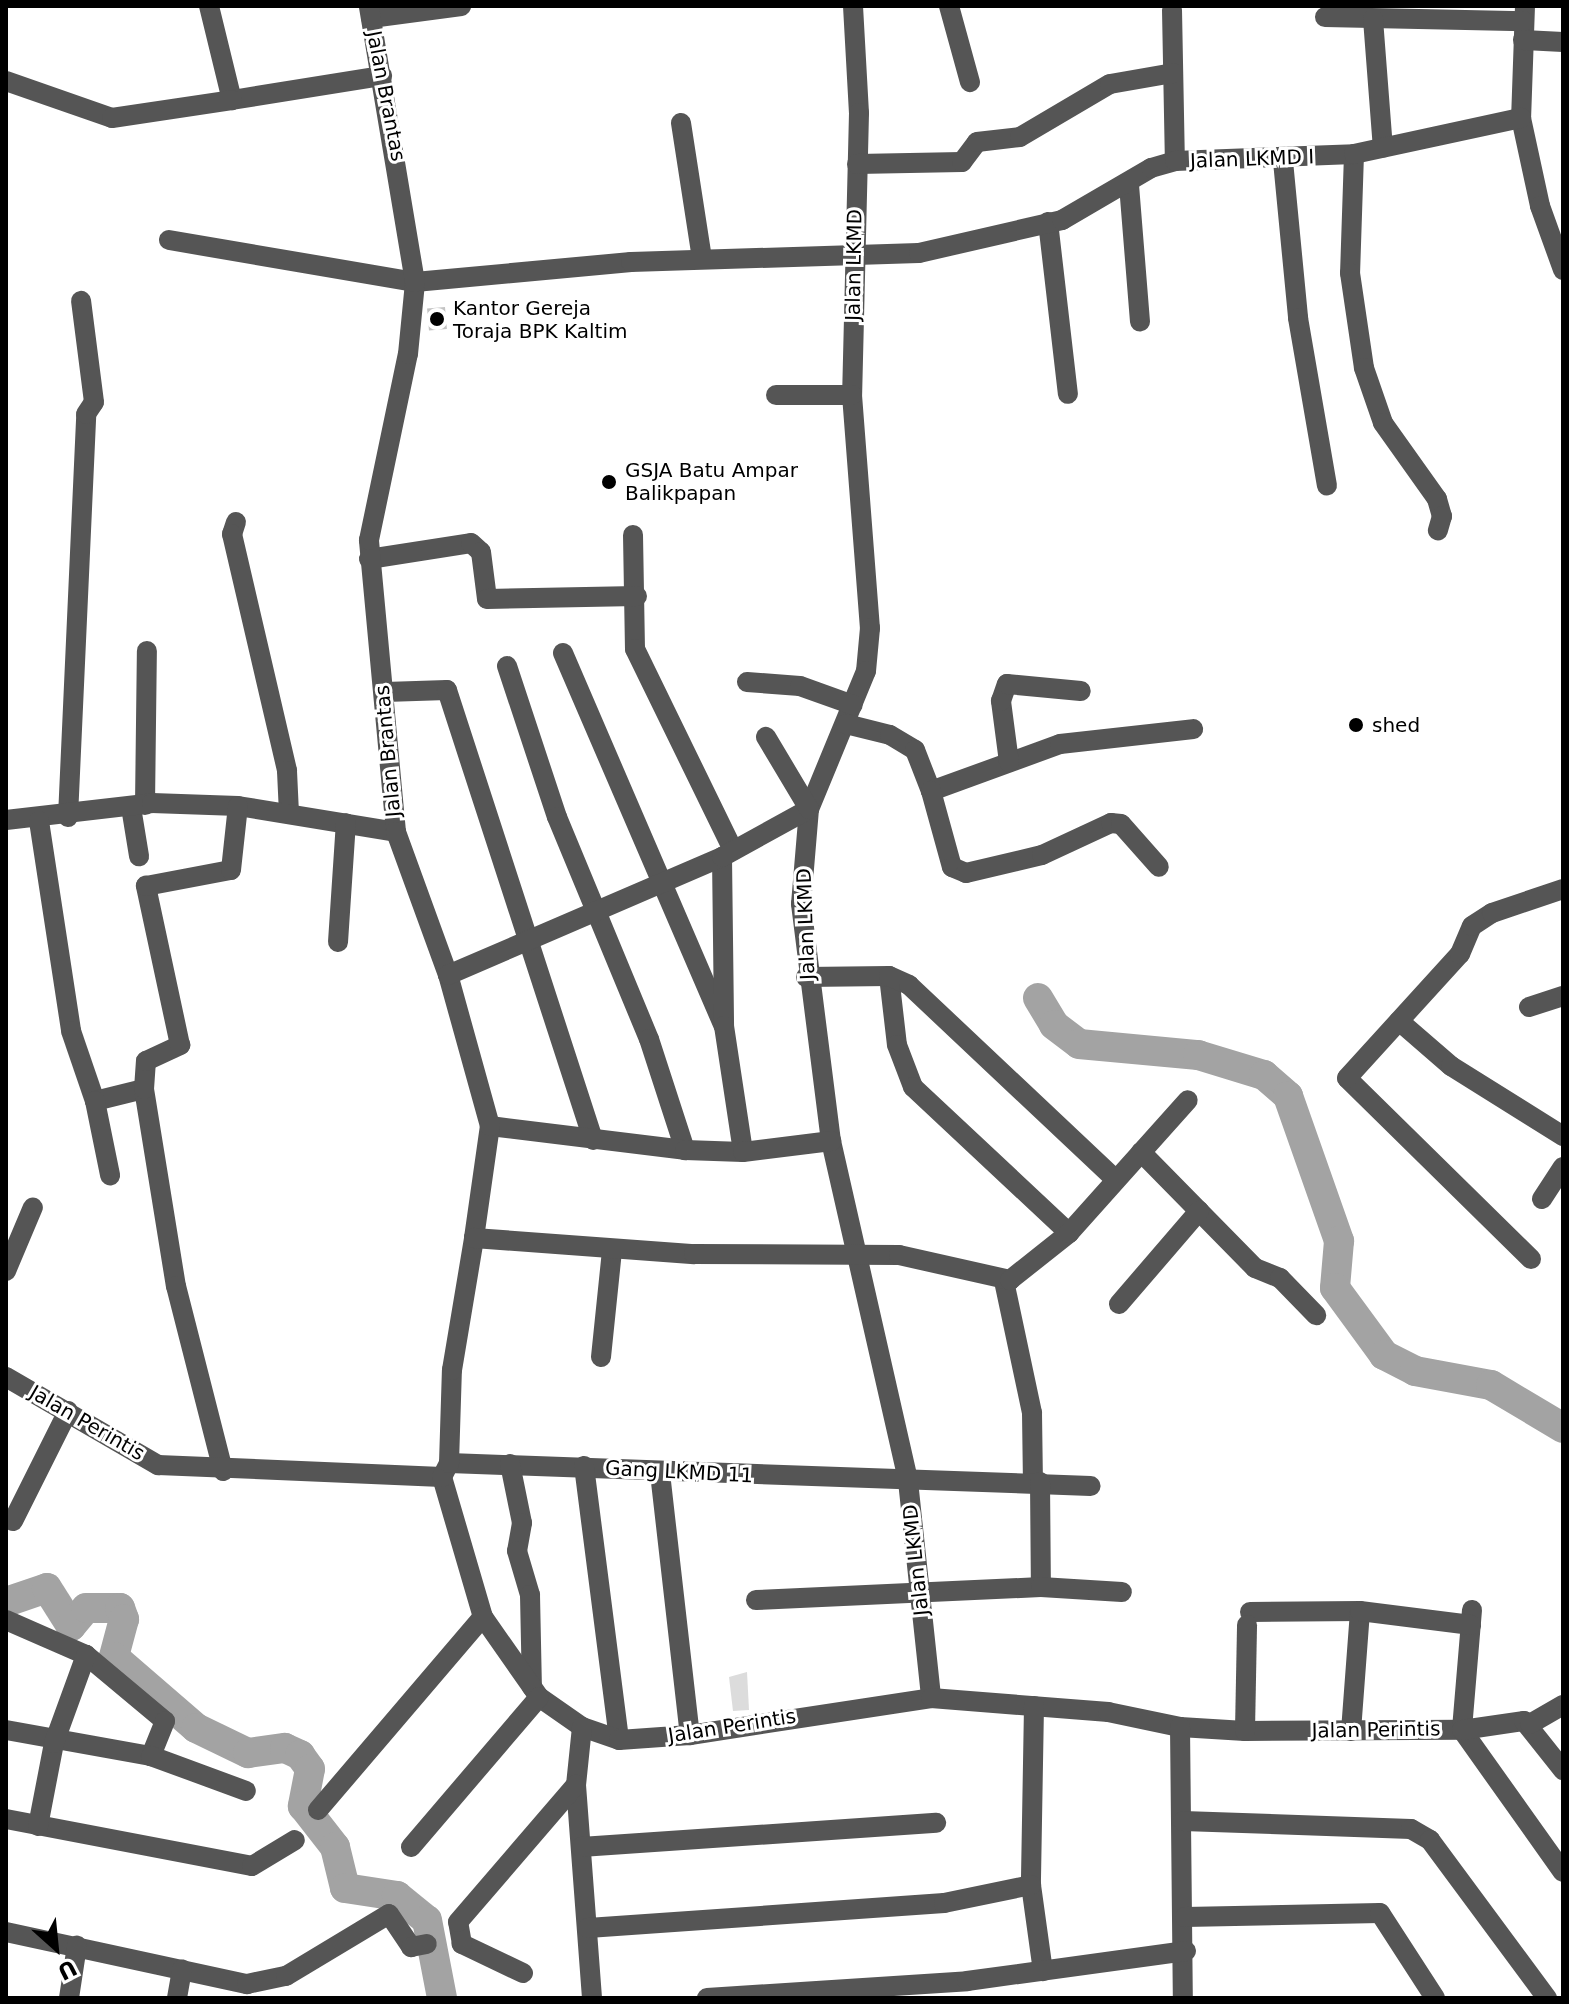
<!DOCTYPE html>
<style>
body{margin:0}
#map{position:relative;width:1569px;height:2004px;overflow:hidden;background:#fff;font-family:"DejaVu Sans",sans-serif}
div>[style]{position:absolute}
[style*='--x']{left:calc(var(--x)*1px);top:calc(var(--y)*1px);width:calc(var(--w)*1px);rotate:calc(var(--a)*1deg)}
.green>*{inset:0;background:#dcdcdc}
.river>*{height:30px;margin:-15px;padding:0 15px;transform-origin:15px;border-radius:15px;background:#a3a3a3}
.building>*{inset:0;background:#c4c4c4;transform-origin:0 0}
.minor>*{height:20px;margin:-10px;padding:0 10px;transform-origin:10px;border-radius:10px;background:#555}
.dots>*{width:22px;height:22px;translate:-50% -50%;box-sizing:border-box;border:4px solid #fff;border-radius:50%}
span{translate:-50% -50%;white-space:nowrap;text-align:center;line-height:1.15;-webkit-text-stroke:6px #fff;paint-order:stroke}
.street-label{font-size:20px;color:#000}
.poi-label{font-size:20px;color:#000}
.left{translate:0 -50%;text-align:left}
.frame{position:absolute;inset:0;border:8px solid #000;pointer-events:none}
.north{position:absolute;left:16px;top:1908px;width:80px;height:80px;-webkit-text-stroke:6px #fff;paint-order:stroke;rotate:153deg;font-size:22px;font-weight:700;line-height:32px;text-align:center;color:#000}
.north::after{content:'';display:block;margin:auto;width:28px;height:36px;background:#000;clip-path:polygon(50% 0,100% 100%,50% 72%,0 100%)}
</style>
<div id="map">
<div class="green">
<i style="clip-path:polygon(747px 1672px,749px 1710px,733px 1711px,729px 1677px)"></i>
</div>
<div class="river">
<i style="--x:1038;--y:998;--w:31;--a:59"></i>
<i style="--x:1054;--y:1025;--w:31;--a:37"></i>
<i style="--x:1079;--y:1044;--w:120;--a:5.3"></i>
<i style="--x:1198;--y:1055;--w:69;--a:16.9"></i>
<i style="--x:1264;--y:1075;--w:32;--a:41"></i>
<i style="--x:1288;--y:1096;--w:154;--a:70.6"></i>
<i style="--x:1339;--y:1241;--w:47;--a:94.9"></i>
<i style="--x:1335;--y:1288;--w:83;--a:53.8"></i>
<i style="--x:1384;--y:1355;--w:35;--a:27"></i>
<i style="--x:1415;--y:1371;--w:77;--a:10.4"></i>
<i style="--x:1491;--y:1385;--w:84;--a:30.8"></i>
<i style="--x:6;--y:1602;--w:43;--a:-18.9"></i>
<i style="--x:47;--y:1588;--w:45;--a:57.7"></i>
<i style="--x:71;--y:1626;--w:23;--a:-50"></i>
<i style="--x:86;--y:1608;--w:34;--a:0"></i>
<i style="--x:120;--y:1608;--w:12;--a:70"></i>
<i style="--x:124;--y:1619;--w:39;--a:105"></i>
<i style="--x:114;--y:1657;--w:108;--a:40.9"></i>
<i style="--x:196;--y:1728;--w:58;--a:25.7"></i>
<i style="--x:248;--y:1753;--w:37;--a:-8"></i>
<i style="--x:285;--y:1748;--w:17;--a:25"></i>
<i style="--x:300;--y:1755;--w:17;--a:54"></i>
<i style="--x:310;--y:1769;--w:38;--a:101"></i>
<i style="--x:303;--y:1806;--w:52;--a:52"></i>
<i style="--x:335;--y:1847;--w:42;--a:76.3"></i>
<i style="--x:345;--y:1888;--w:53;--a:8.7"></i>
<i style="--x:397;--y:1896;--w:38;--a:39"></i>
<i style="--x:427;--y:1920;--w:79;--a:79.1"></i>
</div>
<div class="building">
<i style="left:445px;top:307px;width:22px;height:18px;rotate:85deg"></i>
</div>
<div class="minor">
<i style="--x:209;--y:6;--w:97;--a:76.3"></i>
<i style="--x:232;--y:100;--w:152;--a:-9.1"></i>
<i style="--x:853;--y:6;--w:107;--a:86.8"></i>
<i style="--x:859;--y:113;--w:282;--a:91.4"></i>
<i style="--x:852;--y:395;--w:234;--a:85.6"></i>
<i style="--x:870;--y:628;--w:43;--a:95.3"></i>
<i style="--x:866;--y:671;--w:149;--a:112.4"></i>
<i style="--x:809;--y:809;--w:95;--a:94.8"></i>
<i style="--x:801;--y:904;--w:239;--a:82.8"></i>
<i style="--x:831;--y:1141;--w:349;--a:77.2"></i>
<i style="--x:908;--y:1481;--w:218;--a:83.9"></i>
<i style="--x:949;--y:6;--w:79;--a:74.6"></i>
<i style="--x:1525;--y:6;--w:112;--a:92"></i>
<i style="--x:1521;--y:118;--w:90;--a:77.8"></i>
<i style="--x:1540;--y:206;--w:68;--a:70.2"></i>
<i style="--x:1172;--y:10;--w:151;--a:88.9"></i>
<i style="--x:1325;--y:17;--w:199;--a:1.2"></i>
<i style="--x:371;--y:18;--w:91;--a:-7.6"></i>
<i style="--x:1373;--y:19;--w:129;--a:85.6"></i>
<i style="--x:1523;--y:40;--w:40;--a:2.9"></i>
<i style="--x:6;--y:81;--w:112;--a:19.2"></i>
<i style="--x:112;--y:118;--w:121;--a:-8.5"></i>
<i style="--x:681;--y:123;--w:137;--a:81.2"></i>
<i style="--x:1354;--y:154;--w:119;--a:91.9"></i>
<i style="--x:1350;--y:273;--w:96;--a:81.6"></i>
<i style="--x:1364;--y:368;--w:58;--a:70.9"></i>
<i style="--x:1383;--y:423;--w:93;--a:54.6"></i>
<i style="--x:1437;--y:499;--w:18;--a:74"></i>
<i style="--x:1442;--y:516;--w:15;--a:106"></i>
<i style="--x:1283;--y:161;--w:158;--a:84.5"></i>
<i style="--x:1298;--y:318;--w:170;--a:80.2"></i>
<i style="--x:857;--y:164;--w:105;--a:-1.1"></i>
<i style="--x:962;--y:162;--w:25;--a:-53"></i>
<i style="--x:977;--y:142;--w:43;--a:-6.6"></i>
<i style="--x:1020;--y:137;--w:104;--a:-30.5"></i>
<i style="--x:1110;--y:84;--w:64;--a:-9.9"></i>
<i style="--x:1129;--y:185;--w:137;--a:85.4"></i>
<i style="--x:1048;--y:222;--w:173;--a:83.4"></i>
<i style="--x:169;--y:240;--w:250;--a:9.7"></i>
<i style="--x:415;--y:282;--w:217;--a:-5.3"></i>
<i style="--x:631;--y:262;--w:288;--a:-1.8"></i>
<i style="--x:919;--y:253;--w:147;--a:-13"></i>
<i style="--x:1062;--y:220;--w:103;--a:-30.3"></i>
<i style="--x:1151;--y:168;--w:25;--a:-16"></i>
<i style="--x:1175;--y:161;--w:179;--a:-2.2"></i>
<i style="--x:1354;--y:154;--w:171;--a:-12.2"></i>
<i style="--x:776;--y:395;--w:76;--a:0"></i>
<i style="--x:236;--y:522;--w:13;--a:108"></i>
<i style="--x:232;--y:534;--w:243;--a:76.9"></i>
<i style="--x:287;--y:771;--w:42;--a:87.3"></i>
<i style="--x:633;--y:535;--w:114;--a:89"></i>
<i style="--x:635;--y:649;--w:224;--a:64"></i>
<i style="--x:369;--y:559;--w:103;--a:-8.9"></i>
<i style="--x:471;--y:543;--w:13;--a:42"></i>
<i style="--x:481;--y:552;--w:47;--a:82.7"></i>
<i style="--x:487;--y:599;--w:150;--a:-1.1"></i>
<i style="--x:563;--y:653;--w:406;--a:66.7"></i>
<i style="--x:507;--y:666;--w:159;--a:71.7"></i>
<i style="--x:557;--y:817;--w:240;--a:67.5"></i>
<i style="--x:649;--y:1039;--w:117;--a:72"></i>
<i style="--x:747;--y:682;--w:53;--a:4.3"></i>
<i style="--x:800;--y:686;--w:56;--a:19.7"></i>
<i style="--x:385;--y:692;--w:62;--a:-1.8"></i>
<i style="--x:447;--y:690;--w:473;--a:72"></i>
<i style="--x:846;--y:724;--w:45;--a:14"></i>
<i style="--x:890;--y:735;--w:29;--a:31"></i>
<i style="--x:915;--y:750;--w:44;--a:68.7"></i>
<i style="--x:931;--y:791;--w:137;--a:-20"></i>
<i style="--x:1060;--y:744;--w:134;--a:-6.4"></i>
<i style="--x:1009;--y:762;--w:62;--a:-97.5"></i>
<i style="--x:1001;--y:701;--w:18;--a:-71"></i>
<i style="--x:1007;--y:684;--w:74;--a:5.4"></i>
<i style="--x:931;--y:791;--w:79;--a:74.6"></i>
<i style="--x:952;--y:867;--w:15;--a:23"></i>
<i style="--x:966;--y:873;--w:78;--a:-13.3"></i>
<i style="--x:1042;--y:855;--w:76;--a:-24.9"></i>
<i style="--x:1111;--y:823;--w:10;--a:6"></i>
<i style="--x:1121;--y:824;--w:57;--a:48.5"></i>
<i style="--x:145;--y:805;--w:154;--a:-89.3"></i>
<i style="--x:131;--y:807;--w:50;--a:80.7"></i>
<i style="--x:68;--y:817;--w:403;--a:-87.4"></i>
<i style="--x:86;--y:414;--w:14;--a:-56"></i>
<i style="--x:94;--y:402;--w:102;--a:-97.3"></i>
<i style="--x:6;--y:820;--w:147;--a:-6.6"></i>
<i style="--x:152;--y:803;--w:86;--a:2"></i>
<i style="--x:238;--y:806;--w:160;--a:9.3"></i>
<i style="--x:396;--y:832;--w:293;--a:-95.3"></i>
<i style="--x:369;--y:540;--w:190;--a:-78.2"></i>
<i style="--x:408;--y:354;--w:72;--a:-84.4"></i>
<i style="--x:415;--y:282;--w:280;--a:-99.5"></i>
<i style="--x:39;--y:821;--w:212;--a:81.3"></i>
<i style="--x:71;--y:1031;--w:74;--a:71.1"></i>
<i style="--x:95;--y:1101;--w:50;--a:-13.8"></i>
<i style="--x:144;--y:1089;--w:200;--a:80.8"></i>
<i style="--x:176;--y:1286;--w:191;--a:75.7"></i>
<i style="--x:396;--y:832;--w:152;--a:70"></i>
<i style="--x:722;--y:857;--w:169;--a:89.3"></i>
<i style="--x:724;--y:1026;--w:127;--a:81.4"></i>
<i style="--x:338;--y:942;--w:119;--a:-86.2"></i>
<i style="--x:889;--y:976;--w:69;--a:83.4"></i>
<i style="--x:897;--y:1045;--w:45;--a:69.1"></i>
<i style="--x:913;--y:1087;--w:214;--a:43.1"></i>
<i style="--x:806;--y:977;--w:83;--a:-0.7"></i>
<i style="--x:889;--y:976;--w:22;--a:24"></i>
<i style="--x:909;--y:985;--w:283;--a:43.3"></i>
<i style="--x:1529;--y:1007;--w:36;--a:-18"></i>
<i style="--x:1399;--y:1021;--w:69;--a:40.9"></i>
<i style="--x:1451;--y:1066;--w:132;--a:32"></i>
<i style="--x:144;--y:1089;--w:28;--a:-86"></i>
<i style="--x:146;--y:1061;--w:38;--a:-25"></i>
<i style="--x:180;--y:1045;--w:163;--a:-102.1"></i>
<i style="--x:146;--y:886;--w:86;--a:-10.7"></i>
<i style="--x:231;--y:870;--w:64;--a:-83.8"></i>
<i style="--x:95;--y:1101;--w:76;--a:78.5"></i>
<i style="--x:490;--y:1126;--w:196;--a:7"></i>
<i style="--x:685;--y:1150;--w:58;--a:2"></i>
<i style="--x:743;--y:1152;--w:89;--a:-7.1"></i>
<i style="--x:1141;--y:1152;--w:163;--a:45.5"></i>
<i style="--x:1255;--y:1268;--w:27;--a:22"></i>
<i style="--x:1280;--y:1278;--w:52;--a:45.8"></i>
<i style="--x:1542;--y:1199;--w:38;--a:-57"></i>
<i style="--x:474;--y:1238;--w:113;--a:-81.9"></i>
<i style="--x:490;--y:1126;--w:157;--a:-105.5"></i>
<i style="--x:448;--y:975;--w:298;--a:-23.3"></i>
<i style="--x:722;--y:857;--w:99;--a:-28.9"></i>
<i style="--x:809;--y:809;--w:84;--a:-120.8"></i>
<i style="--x:1531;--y:1259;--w:258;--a:-135.5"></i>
<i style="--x:1347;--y:1078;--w:168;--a:-47.7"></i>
<i style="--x:1460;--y:954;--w:30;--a:-67"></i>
<i style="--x:1472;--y:926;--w:24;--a:-33"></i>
<i style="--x:1492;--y:913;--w:75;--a:-18.7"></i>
<i style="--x:6;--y:1271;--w:69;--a:-67.1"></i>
<i style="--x:1004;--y:1281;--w:135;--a:78"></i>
<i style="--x:1032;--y:1413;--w:69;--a:89.2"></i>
<i style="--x:1119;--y:1304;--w:123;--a:-49.3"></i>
<i style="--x:601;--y:1357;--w:108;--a:-84.1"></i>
<i style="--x:6;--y:1377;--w:176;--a:30.1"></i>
<i style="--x:158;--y:1465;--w:284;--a:2.4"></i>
<i style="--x:449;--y:1463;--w:642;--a:2.05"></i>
<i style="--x:510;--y:1464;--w:60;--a:78.5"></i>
<i style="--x:522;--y:1523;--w:28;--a:100"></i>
<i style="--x:517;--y:1551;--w:46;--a:73.5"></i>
<i style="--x:530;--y:1595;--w:92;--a:88.8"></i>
<i style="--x:584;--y:1466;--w:276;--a:82.7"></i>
<i style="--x:660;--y:1473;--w:264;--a:83.5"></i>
<i style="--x:442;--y:1477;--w:146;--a:73.7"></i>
<i style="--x:483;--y:1617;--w:98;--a:55"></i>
<i style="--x:539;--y:1697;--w:52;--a:34.9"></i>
<i style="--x:582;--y:1727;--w:39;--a:19"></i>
<i style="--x:619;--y:1740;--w:71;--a:-4"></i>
<i style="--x:690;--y:1735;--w:244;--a:-8.7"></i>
<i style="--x:931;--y:1698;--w:178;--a:4.5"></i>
<i style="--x:1108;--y:1712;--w:74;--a:11.8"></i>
<i style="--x:1180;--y:1727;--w:65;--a:3.5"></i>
<i style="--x:1245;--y:1731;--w:217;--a:-0.3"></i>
<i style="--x:1462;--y:1730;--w:174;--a:54.6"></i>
<i style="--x:442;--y:1477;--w:16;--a:-63"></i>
<i style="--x:449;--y:1463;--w:93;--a:-88.2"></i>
<i style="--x:452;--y:1370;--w:134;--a:-80.5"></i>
<i style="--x:474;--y:1238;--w:221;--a:4.2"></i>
<i style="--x:694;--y:1254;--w:205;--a:0.3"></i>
<i style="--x:899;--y:1255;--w:114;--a:12.7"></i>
<i style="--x:1010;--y:1280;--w:75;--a:-38.5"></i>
<i style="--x:1069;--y:1233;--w:178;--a:-48.2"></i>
<i style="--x:1040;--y:1482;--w:105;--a:89.5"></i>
<i style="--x:13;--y:1521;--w:123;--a:-63.4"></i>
<i style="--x:756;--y:1600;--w:285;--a:-2.6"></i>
<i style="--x:1041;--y:1587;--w:81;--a:3.5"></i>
<i style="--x:1472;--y:1610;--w:120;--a:94.8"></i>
<i style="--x:1462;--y:1730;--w:63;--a:-8.3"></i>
<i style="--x:1524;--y:1721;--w:63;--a:51.5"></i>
<i style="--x:1250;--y:1612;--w:110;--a:-0.5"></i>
<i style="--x:6;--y:1620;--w:87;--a:23.6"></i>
<i style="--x:86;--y:1655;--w:103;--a:39.9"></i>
<i style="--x:165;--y:1721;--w:38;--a:112"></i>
<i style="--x:1034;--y:1706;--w:179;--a:91"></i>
<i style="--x:1031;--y:1885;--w:87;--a:82.1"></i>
<i style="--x:1530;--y:1724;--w:38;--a:-30"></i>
<i style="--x:582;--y:1727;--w:58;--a:95.9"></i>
<i style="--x:576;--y:1785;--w:214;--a:85.7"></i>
<i style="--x:1180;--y:1727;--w:271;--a:89.4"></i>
<i style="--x:6;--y:1730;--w:147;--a:10.2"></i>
<i style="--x:151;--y:1756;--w:101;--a:20.2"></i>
<i style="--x:1245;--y:1731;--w:106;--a:-88.9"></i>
<i style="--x:1351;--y:1731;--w:120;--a:-85.7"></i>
<i style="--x:1360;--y:1611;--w:112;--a:7.2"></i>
<i style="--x:318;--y:1810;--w:254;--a:-49.5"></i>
<i style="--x:6;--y:1819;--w:250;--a:10.8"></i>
<i style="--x:252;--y:1866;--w:50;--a:-31.2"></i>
<i style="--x:1183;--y:1821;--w:228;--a:2"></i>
<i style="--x:1411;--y:1829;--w:22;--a:30"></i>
<i style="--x:1430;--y:1840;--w:197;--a:53.5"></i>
<i style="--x:38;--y:1826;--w:85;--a:-79.1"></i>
<i style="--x:54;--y:1743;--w:94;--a:-70"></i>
<i style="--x:411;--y:1847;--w:197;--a:-49.5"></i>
<i style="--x:581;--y:1847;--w:356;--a:-3.9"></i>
<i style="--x:1185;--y:1917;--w:195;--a:-1.2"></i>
<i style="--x:1380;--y:1913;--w:101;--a:57.1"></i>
<i style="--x:588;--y:1928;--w:357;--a:-4"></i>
<i style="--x:944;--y:1903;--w:89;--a:-11.7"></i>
<i style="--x:6;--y:1932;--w:247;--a:12.2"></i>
<i style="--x:247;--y:1984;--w:40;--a:-12"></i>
<i style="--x:286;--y:1976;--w:120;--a:-31"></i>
<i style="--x:389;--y:1914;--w:40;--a:56"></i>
<i style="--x:411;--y:1947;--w:16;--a:-11"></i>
<i style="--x:523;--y:1973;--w:68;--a:-154.6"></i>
<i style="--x:462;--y:1944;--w:22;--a:-100"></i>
<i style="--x:458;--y:1922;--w:181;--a:-49.3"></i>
<i style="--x:69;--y:1998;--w:53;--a:-81.3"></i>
<i style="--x:177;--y:1998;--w:29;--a:-80"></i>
<i style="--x:707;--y:1998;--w:261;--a:-3.7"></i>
<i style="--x:967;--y:1981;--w:221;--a:-7.8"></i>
</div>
<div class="dots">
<i style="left:437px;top:319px;background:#000"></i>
<i style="left:609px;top:482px;background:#000"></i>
<i style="left:1356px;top:725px;background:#000"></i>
</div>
<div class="street-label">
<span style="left:386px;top:96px;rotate:79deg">Jalan Brantas</span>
<span style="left:1252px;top:159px;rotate:-2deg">Jalan LKMD I</span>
<span style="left:854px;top:265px;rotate:-89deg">Jalan LKMD</span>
<span style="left:388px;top:751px;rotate:-95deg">Jalan Brantas</span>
<span style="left:806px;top:924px;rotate:-92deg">Jalan LKMD</span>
<span style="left:87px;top:1423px;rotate:30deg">Jalan Perintis</span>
<span style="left:679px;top:1472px;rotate:3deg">Gang LKMD 11</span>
<span style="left:916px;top:1560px;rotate:-96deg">Jalan LKMD</span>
<span style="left:732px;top:1726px;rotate:-9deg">Jalan Perintis</span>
<span style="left:1376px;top:1730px;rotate:-1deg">Jalan Perintis</span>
</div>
<div class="poi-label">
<span class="left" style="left:453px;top:320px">Kantor Gereja<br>Toraja BPK Kaltim</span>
<span class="left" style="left:625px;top:482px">GSJA Batu Ampar<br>Balikpapan</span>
<span class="left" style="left:1372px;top:725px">shed</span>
</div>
<div class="frame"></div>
<div class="north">U</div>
</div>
